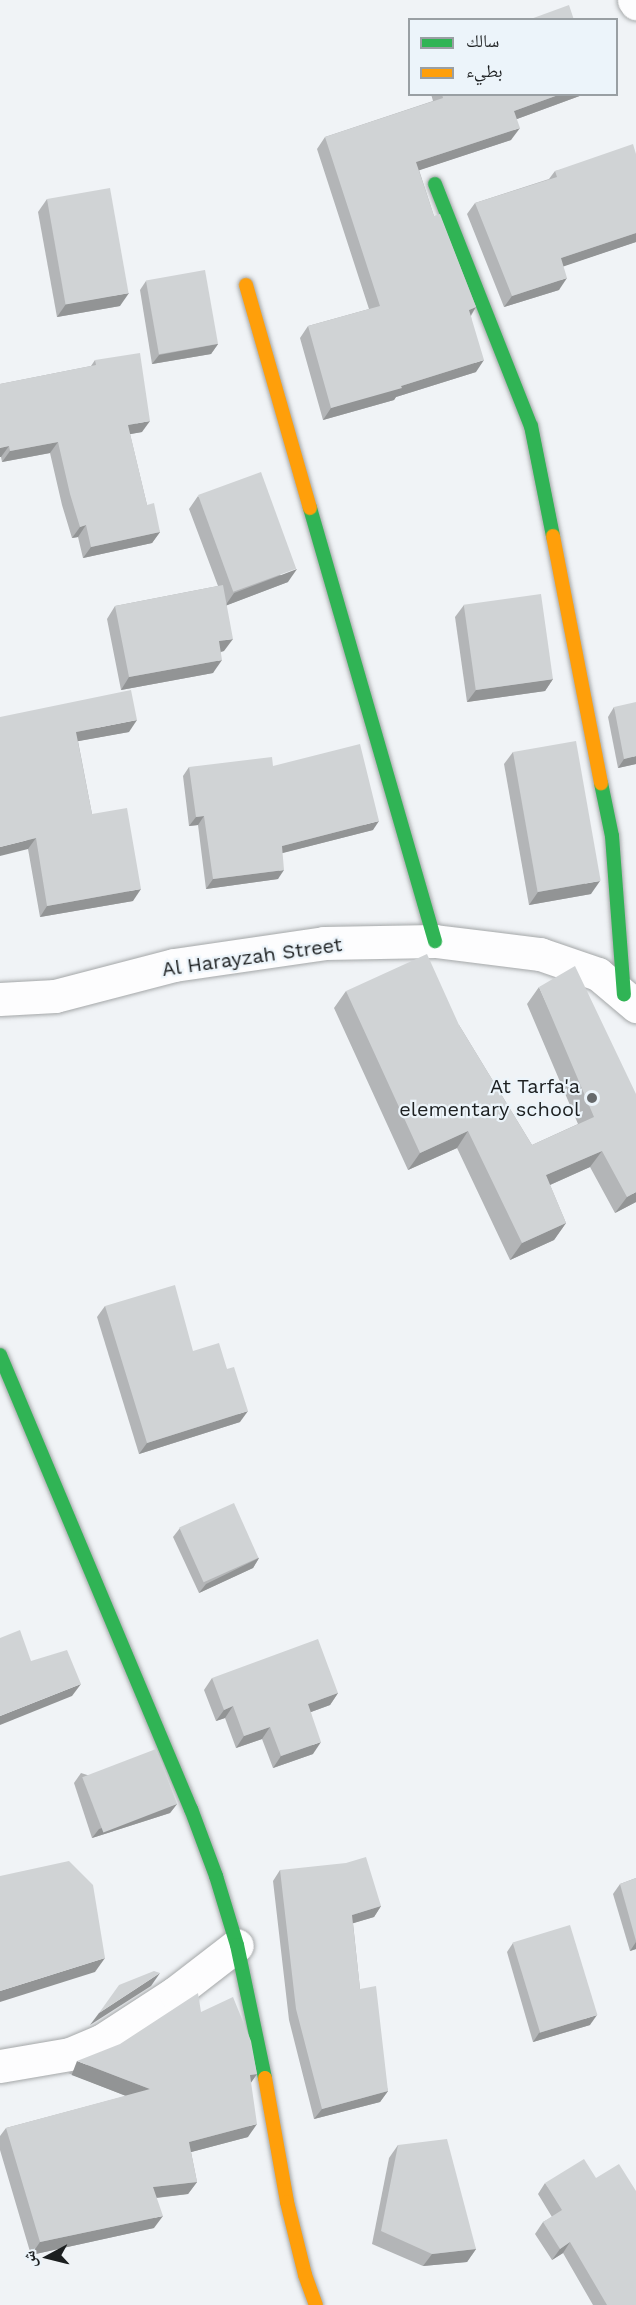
<!DOCTYPE html>
<meta charset="utf-8">
<style>
body{margin:0}
#map{position:relative;width:636px;height:2305px;overflow:hidden;background:#f0f3f6;font-family:"Work Sans","Noto Naskh Arabic",sans-serif}
div>[style]{position:absolute}
[style*='--x']{left:calc(var(--x)*1px);top:calc(var(--y)*1px);width:calc(var(--w)*1px);rotate:calc(var(--a)*1deg)}
.roads{filter:drop-shadow(0 0 2px #a4a7a8) drop-shadow(0 0 2px #a4a7a8)}
.street>*{height:33px;margin:-16.5px;padding:0 16.5px;transform-origin:16.5px;border-radius:16.5px;background:#fdfdfe}
.fast>*{height:14px;margin:-7px;padding:0 7px;transform-origin:7px;border-radius:7px;background:#30b455}
.slow>*{height:14px;margin:-7px;padding:0 7px;transform-origin:7px;border-radius:7px;background:#ff9f0a}
.wall>*{inset:0;background:#b3b5b7}
.shaded-wall>*{inset:0;background:#929495;transform-origin:0 0}
.building>*{inset:0;background:#d0d3d5;transform-origin:0 0}
.dots>*{width:16px;height:16px;translate:-50% -50%;box-sizing:border-box;border:3px solid #ecf4fa;border-radius:50%}
span{translate:-50% -50%;white-space:nowrap;text-align:center;line-height:1.15;-webkit-text-stroke:4.5px #ecf4fa;paint-order:stroke}
.street-label{font-size:20px;color:#1c1f20}
.poi-label{font-size:20px;color:#1c1f20}
.right{translate:-100% -50%;text-align:right}
.legend{position:absolute;left:408px;top:18px;width:210px;height:78px;box-sizing:border-box;background:#ecf4fa;border:2px solid #999fa3;margin:0;padding:8px 10px;list-style:none;font-size:18px;color:#1c1f20}
.legend li{display:flex;align-items:center;gap:12px;height:30px}
.legend b{width:30px;border:2px solid #999fa3}
.north{position:absolute;left:18px;top:2227px;width:60px;height:60px;-webkit-text-stroke:4px #ecf4fa;paint-order:stroke;rotate:263deg;font-size:16px;font-weight:700;line-height:24px;text-align:center;color:#1c1f20}
.north::after{content:'';display:block;margin:auto;width:21px;height:27px;background:#1c1f20;clip-path:polygon(50% 0,100% 100%,50% 72%,0 100%)}
</style>
<div id="map">
<div class="roads">
<div class="street">
<i style="--x:634;--y:0;--w:4;--a:56"></i>
<i style="--x:0;--y:999;--w:55;--a:-3.1"></i>
<i style="--x:55;--y:996;--w:123;--a:-14.6"></i>
<i style="--x:174;--y:965;--w:152;--a:-8.3"></i>
<i style="--x:324;--y:943;--w:111;--a:-1"></i>
<i style="--x:435;--y:941;--w:106;--a:7.1"></i>
<i style="--x:540;--y:954;--w:61;--a:19"></i>
<i style="--x:598;--y:974;--w:50;--a:40.1"></i>
<i style="--x:0;--y:2066;--w:71;--a:-9.7"></i>
<i style="--x:70;--y:2054;--w:34;--a:-23"></i>
<i style="--x:101;--y:2041;--w:88;--a:-33"></i>
<i style="--x:175;--y:1993;--w:78;--a:-37.7"></i>
</div>
<div class="fast">
<i style="--x:435;--y:184;--w:260;--a:68.4"></i>
<i style="--x:531;--y:426;--w:112;--a:78.7"></i>
<i style="--x:310;--y:508;--w:451;--a:73.9"></i>
<i style="--x:601;--y:783;--w:54;--a:78.3"></i>
<i style="--x:612;--y:836;--w:159;--a:85.7"></i>
<i style="--x:0;--y:1355;--w:493;--a:67.2"></i>
<i style="--x:191;--y:1809;--w:72;--a:69.5"></i>
<i style="--x:216;--y:1876;--w:72;--a:73.1"></i>
<i style="--x:237;--y:1945;--w:136;--a:78.1"></i>
</div>
<div class="slow">
<i style="--x:246;--y:285;--w:232;--a:74"></i>
<i style="--x:553;--y:536;--w:252;--a:79"></i>
<i style="--x:265;--y:2078;--w:126;--a:79.9"></i>
<i style="--x:287;--y:2202;--w:75;--a:76.1"></i>
<i style="--x:305;--y:2275;--w:32;--a:70"></i>
</div>
</div>
<div class="wall">
<i style="clip-path:polygon(431px 94px,585px 94px,517px 119px,511px 140px,419px 170px,434px 216px,476px 307px,471px 316px,476px 372px,396px 397px,394px 400px,323px 420px,300px 338px,308px 326px,369px 309px,317px 149px,325px 137px,433px 101px)"></i>
<i style="clip-path:polygon(636px 154px,636px 242px,563px 266px,559px 290px,504px 307px,467px 214px,475px 203px,549px 179px,555px 171px)"></i>
<i style="clip-path:polygon(47px 199px,120px 306px,57px 317px,38px 212px)"></i>
<i style="clip-path:polygon(146px 281px,218px 344px,211px 354px,152px 364px,140px 290px)"></i>
<i style="clip-path:polygon(95px 360px,142px 432px,130px 434px,147px 505px,160px 532px,152px 543px,83px 558px,78px 537px,72px 538px,62px 505px,50px 453px,2px 462px,1px 457px,0 384px,91px 366px)"></i>
<i style="clip-path:polygon(198px 496px,288px 582px,227px 605px,224px 651px,221px 652px,213px 673px,121px 690px,107px 619px,115px 606px,218px 586px,189px 509px)"></i>
<i style="clip-path:polygon(464px 605px,553px 679px,545px 691px,467px 702px,455px 617px)"></i>
<i style="clip-path:polygon(614px 707px,636px 764px,618px 768px,608px 717px)"></i>
<i style="clip-path:polygon(0 717px,129px 732px,78px 741px,92px 814px,133px 901px,40px 917px,28px 849px)"></i>
<i style="clip-path:polygon(513px 752px,591px 894px,529px 905px,504px 764px)"></i>
<i style="clip-path:polygon(273px 766px,373px 830px,282px 853px,278px 879px,206px 889px,198px 825px,189px 826px,183px 776px,189px 767px)"></i>
<i style="clip-path:polygon(539px 987px,636px 1202px,615px 1213px,590px 1167px,550px 1185px,566px 1223px,554px 1240px,510px 1260px,457px 1148px,408px 1170px,334px 1008px,346px 991px,459px 1025px,532px 1145px,578px 1124px,527px 1004px)"></i>
<i style="clip-path:polygon(105px 1306px,227px 1369px,240px 1422px,139px 1454px,97px 1317px)"></i>
<i style="clip-path:polygon(180px 1528px,259px 1558px,253px 1568px,199px 1593px,173px 1537px)"></i>
<i style="clip-path:polygon(212px 1678px,338px 1693px,330px 1705px,311px 1712px,313px 1754px,273px 1768px,262px 1739px,236px 1748px,225px 1718px,216px 1721px,204px 1690px)"></i>
<i style="clip-path:polygon(81px 1773px,177px 1804px,170px 1813px,92px 1838px,74px 1783px)"></i>
<i style="clip-path:polygon(280px 1870px,381px 1906px,374px 1917px,353px 1923px,360px 1989px,388px 2091px,380px 2102px,314px 2119px,289px 2020px,273px 1881px)"></i>
<i style="clip-path:polygon(636px 1878px,636px 1949px,630px 1951px,613px 1894px,620px 1884px)"></i>
<i style="clip-path:polygon(513px 1943px,590px 2025px,533px 2042px,507px 1952px)"></i>
<i style="clip-path:polygon(201px 2012px,257px 2074px,251px 2082px,248px 2137px,191px 2152px,197px 2182px,188px 2194px,157px 2198px,154px 2228px,31px 2255px,0 2150px,0 2136px,6px 2128px,126px 2096px,68px 2073px)"></i>
<i style="clip-path:polygon(398px 2145px,476px 2249px,467px 2262px,423px 2266px,372px 2244px,389px 2158px)"></i>
<i style="clip-path:polygon(545px 2183px,636px 2305px,593px 2305px,563px 2253px,552px 2260px,535px 2234px,543px 2222px,552px 2217px,538px 2194px)"></i>
</div>
<div class="shaded-wall">
<i style="clip-path:polygon(561px 94px,585px 94px,506px 123px,514px 111px)"></i>
<i style="clip-path:polygon(520px 128px,511px 140px,408px 174px,416px 162px)"></i>
<i style="clip-path:polygon(636px 233px,636px 242px,553px 270px,561px 258px)"></i>
<i style="clip-path:polygon(567px 278px,559px 290px,504px 307px,512px 296px)"></i>
<i style="clip-path:polygon(129px 293px,120px 306px,57px 317px,66px 304px)"></i>
<i style="clip-path:polygon(476px 307px,468px 319px,469px 310px)"></i>
<i style="clip-path:polygon(218px 344px,211px 354px,152px 364px,159px 355px)"></i>
<i style="clip-path:polygon(484px 360px,476px 372px,396px 397px,394px 400px,323px 420px,331px 408px)"></i>
<i style="clip-path:polygon(150px 421px,142px 432px,120px 436px,128px 425px)"></i>
<i style="clip-path:polygon(58px 442px,50px 453px,2px 462px,10px 451px)"></i>
<i style="clip-path:polygon(9px 446px,1px 457px,0 457px,0 448px)"></i>
<i style="clip-path:polygon(86px 525px,78px 537px,72px 538px,80px 527px)"></i>
<i style="clip-path:polygon(160px 532px,152px 543px,83px 558px,91px 547px)"></i>
<i style="clip-path:polygon(297px 569px,288px 582px,225px 606px,234px 593px)"></i>
<i style="clip-path:polygon(233px 639px,224px 651px,210px 654px,219px 641px)"></i>
<i style="clip-path:polygon(222px 660px,213px 673px,121px 690px,129px 677px)"></i>
<i style="clip-path:polygon(553px 679px,545px 691px,467px 702px,476px 690px)"></i>
<i style="clip-path:polygon(137px 720px,129px 732px,68px 743px,76px 732px)"></i>
<i style="clip-path:polygon(636px 756px,636px 764px,618px 768px,624px 759px)"></i>
<i style="clip-path:polygon(204px 816px,198px 825px,189px 826px,196px 817px)"></i>
<i style="clip-path:polygon(379px 821px,373px 830px,275px 855px,282px 846px)"></i>
<i style="clip-path:polygon(36px 838px,28px 849px,0 856px,0 847px)"></i>
<i style="clip-path:polygon(284px 870px,278px 879px,206px 889px,213px 879px)"></i>
<i style="clip-path:polygon(600px 881px,591px 894px,529px 905px,538px 892px)"></i>
<i style="clip-path:polygon(141px 889px,133px 901px,40px 917px,47px 906px)"></i>
<i style="clip-path:polygon(468px 1131px,457px 1148px,408px 1170px,420px 1153px)"></i>
<i style="clip-path:polygon(602px 1151px,590px 1167px,534px 1192px,546px 1175px)"></i>
<i style="clip-path:polygon(636px 1192px,636px 1202px,615px 1213px,627px 1197px)"></i>
<i style="clip-path:polygon(566px 1223px,554px 1240px,510px 1260px,522px 1243px)"></i>
<i style="clip-path:polygon(248px 1411px,240px 1422px,139px 1454px,147px 1443px)"></i>
<i style="clip-path:polygon(259px 1558px,253px 1568px,199px 1593px,206px 1584px)"></i>
<i style="clip-path:polygon(81px 1684px,72px 1696px,0 1725px,0 1716px)"></i>
<i style="clip-path:polygon(338px 1693px,330px 1705px,300px 1716px,308px 1704px)"></i>
<i style="clip-path:polygon(233px 1706px,225px 1718px,216px 1721px,224px 1710px)"></i>
<i style="clip-path:polygon(270px 1727px,262px 1739px,236px 1748px,244px 1736px)"></i>
<i style="clip-path:polygon(321px 1742px,313px 1754px,273px 1768px,281px 1756px)"></i>
<i style="clip-path:polygon(177px 1804px,170px 1813px,92px 1838px,99px 1829px)"></i>
<i style="clip-path:polygon(381px 1906px,374px 1917px,344px 1926px,352px 1915px)"></i>
<i style="clip-path:polygon(636px 1942px,636px 1949px,630px 1951px)"></i>
<i style="clip-path:polygon(105px 1958px,95px 1972px,0 2002px,0 1991px)"></i>
<i style="clip-path:polygon(160px 1973px,151px 1986px,90px 2025px,99px 2013px)"></i>
<i style="clip-path:polygon(597px 2015px,590px 2025px,533px 2042px,539px 2033px)"></i>
<i style="left:77px;top:2061px;width:78px;height:15px;rotate:21deg"></i>
<i style="clip-path:polygon(257px 2074px,248px 2087px,250px 2075px)"></i>
<i style="clip-path:polygon(388px 2091px,380px 2102px,314px 2119px,322px 2109px)"></i>
<i style="clip-path:polygon(257px 2124px,248px 2137px,180px 2155px,189px 2142px)"></i>
<i style="clip-path:polygon(197px 2182px,188px 2194px,145px 2199px,153px 2187px)"></i>
<i style="clip-path:polygon(163px 2216px,154px 2228px,31px 2255px,40px 2242px)"></i>
<i style="clip-path:polygon(570px 2242px,563px 2253px,552px 2260px,560px 2249px)"></i>
<i style="clip-path:polygon(476px 2249px,467px 2262px,423px 2266px,432px 2254px)"></i>
</div>
<div class="building">
<i style="clip-path:polygon(569px 5px,574px 20px,528px 20px)"></i>
<i style="clip-path:polygon(442px 94px,561px 94px,514px 111px,520px 128px,416px 162px,434px 216px,440px 214px,476px 307px,469px 310px,484px 360px,401px 386px,402px 388px,331px 408px,308px 326px,380px 306px,325px 137px,443px 98px)"></i>
<i style="clip-path:polygon(633px 144px,636px 154px,636px 233px,561px 258px,567px 278px,512px 296px,475px 203px,557px 177px,555px 171px)"></i>
<i style="left:110px;top:188px;width:107px;height:64px;rotate:80deg"></i>
<i style="left:205px;top:270px;width:75px;height:60px;rotate:80deg"></i>
<i style="clip-path:polygon(140px 353px,150px 421px,128px 425px,147px 505px,154px 503px,160px 532px,91px 547px,86px 525px,80px 527px,70px 494px,58px 442px,10px 451px,9px 446px,0 448px,0 384px,96px 365px,95px 360px)"></i>
<i style="left:261px;top:472px;width:103px;height:67px;rotate:70deg"></i>
<i style="clip-path:polygon(223px 585px,233px 639px,219px 641px,222px 660px,129px 677px,115px 606px)"></i>
<i style="left:541px;top:594px;width:86px;height:78px;rotate:82deg"></i>
<i style="clip-path:polygon(131px 690px,137px 720px,76px 732px,92px 814px,127px 808px,141px 889px,47px 906px,36px 838px,0 847px,0 717px)"></i>
<i style="clip-path:polygon(636px 702px,636px 756px,624px 759px,614px 707px)"></i>
<i style="left:576px;top:741px;width:142px;height:64px;rotate:80deg"></i>
<i style="clip-path:polygon(360px 744px,379px 821px,282px 846px,284px 870px,213px 879px,204px 816px,196px 817px,189px 767px,272px 757px,273px 766px)"></i>
<i style="clip-path:polygon(427px 954px,459px 1025px,532px 1145px,594px 1117px,539px 987px,575px 966px,636px 1094px,636px 1192px,627px 1197px,602px 1151px,546px 1175px,566px 1223px,522px 1243px,468px 1131px,420px 1153px,346px 991px)"></i>
<i style="clip-path:polygon(175px 1285px,193px 1351px,219px 1343px,227px 1369px,234px 1367px,248px 1411px,147px 1443px,105px 1306px)"></i>
<i style="left:234px;top:1503px;width:60px;height:60px;rotate:66deg"></i>
<i style="clip-path:polygon(20px 1630px,31px 1661px,67px 1650px,81px 1684px,0 1716px,0 1638px)"></i>
<i style="clip-path:polygon(318px 1639px,338px 1693px,308px 1704px,321px 1742px,281px 1756px,270px 1727px,244px 1736px,233px 1706px,224px 1710px,212px 1678px)"></i>
<i style="left:156px;top:1749px;width:59px;height:79px;rotate:69deg"></i>
<i style="clip-path:polygon(366px 1857px,381px 1906px,352px 1915px,360px 1989px,376px 1986px,388px 2091px,322px 2109px,296px 2009px,280px 1870px,346px 1863px)"></i>
<i style="clip-path:polygon(69px 1861px,93px 1885px,105px 1958px,0 1991px,0 1876px)"></i>
<i style="clip-path:polygon(636px 1878px,636px 1941px,620px 1884px)"></i>
<i style="left:570px;top:1925px;width:94px;height:60px;rotate:73deg"></i>
<i style="clip-path:polygon(154px 1971px,160px 1973px,99px 2013px,119px 1985px)"></i>
<i style="clip-path:polygon(198px 1993px,201px 2012px,233px 1997px,251px 2041px,257px 2074px,250px 2075px,257px 2124px,189px 2142px,197px 2182px,153px 2187px,163px 2216px,40px 2242px,6px 2128px,150px 2089px,77px 2061px,120px 2044px)"></i>
<i style="clip-path:polygon(447px 2139px,476px 2249px,432px 2254px,381px 2231px,398px 2145px)"></i>
<i style="clip-path:polygon(584px 2159px,596px 2178px,619px 2164px,636px 2191px,636px 2305px,607px 2305px,570px 2242px,560px 2249px,543px 2222px,562px 2210px,545px 2183px)"></i>
</div>
<div class="dots">
<i style="left:592px;top:1098px;background:#66696b"></i>
</div>
<div class="street-label">
<span style="left:252px;top:957px;rotate:-8deg">Al Harayzah Street</span>
</div>
<div class="poi-label">
<span class="right" style="left:580px;top:1098px">At Tarfa'a<br>elementary school</span>
</div>
<ul class="legend">
<li><b style="height:8px;background:#30b455"></b>سالك</li>
<li><b style="height:8px;background:#ff9f0a"></b>بطيء</li>
</ul>
<div class="north">ش</div>
</div>
